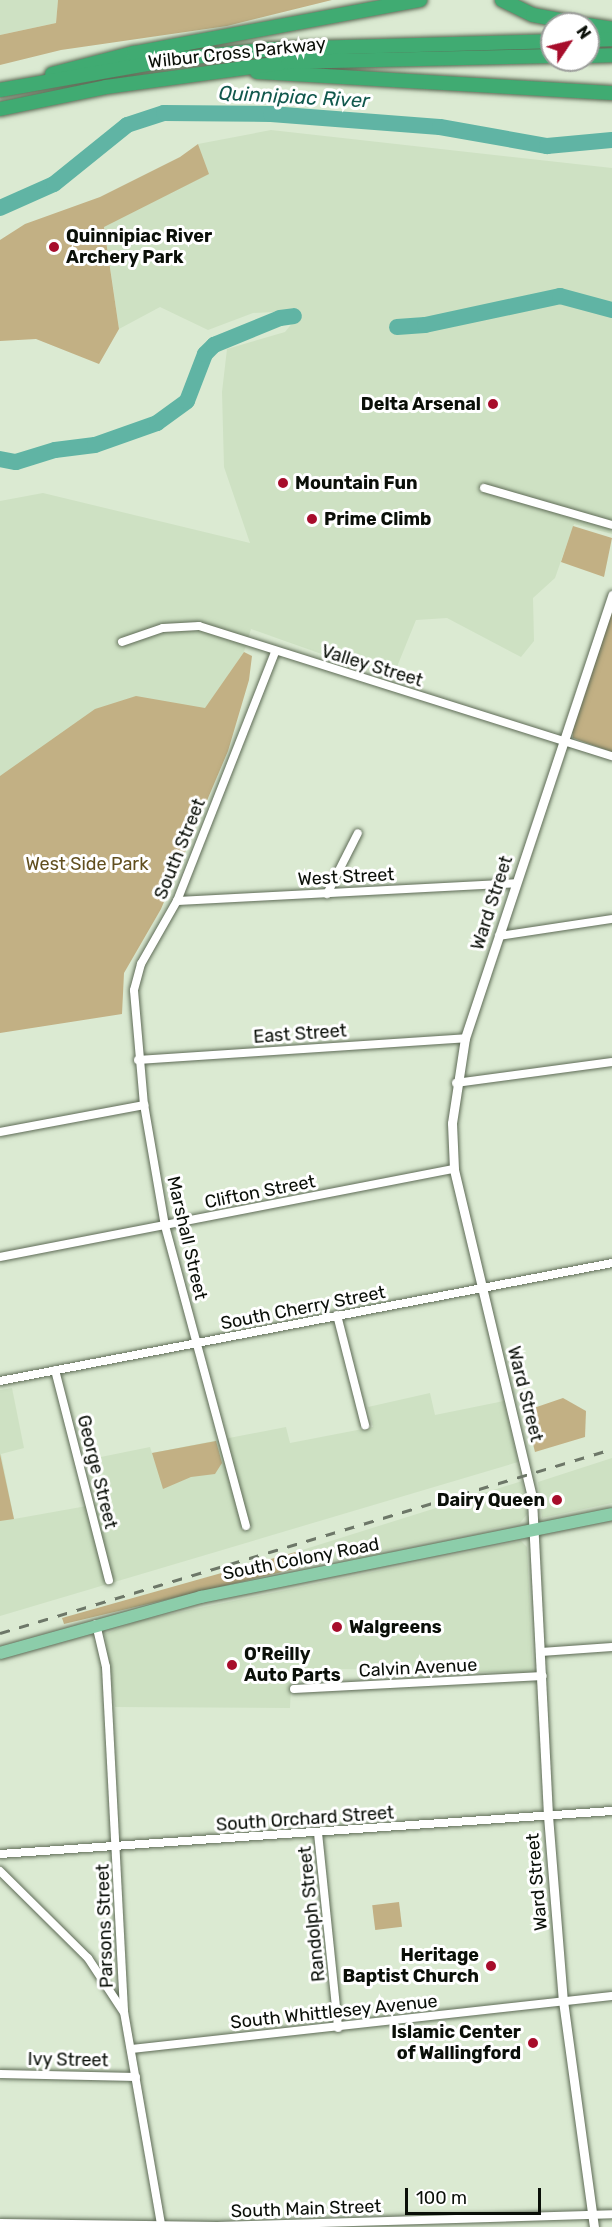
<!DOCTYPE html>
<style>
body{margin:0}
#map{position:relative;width:612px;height:2227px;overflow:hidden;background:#dbead2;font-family:Rubik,sans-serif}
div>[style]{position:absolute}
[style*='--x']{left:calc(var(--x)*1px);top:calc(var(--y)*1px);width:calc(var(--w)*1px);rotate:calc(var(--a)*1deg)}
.built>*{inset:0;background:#cee1c3}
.green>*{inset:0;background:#c2b084;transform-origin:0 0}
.river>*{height:16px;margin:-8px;padding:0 8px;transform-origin:8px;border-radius:8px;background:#60b4a4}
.roads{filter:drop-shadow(0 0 2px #5e6b56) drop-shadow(0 0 2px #5e6b56)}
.minor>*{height:8px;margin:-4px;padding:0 4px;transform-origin:4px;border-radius:4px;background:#fff}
.tertiary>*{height:9px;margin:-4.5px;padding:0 4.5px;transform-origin:4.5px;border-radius:4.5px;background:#fff}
.primary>*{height:12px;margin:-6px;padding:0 6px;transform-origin:6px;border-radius:6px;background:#8ccdaa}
.motorway>*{height:14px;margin:-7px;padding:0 7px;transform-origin:7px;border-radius:7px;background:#40ab72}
.rail>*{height:3px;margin-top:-1.5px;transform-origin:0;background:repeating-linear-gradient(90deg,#6d7768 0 10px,transparent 0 20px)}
.dots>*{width:16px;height:16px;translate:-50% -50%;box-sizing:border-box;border:3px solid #fff;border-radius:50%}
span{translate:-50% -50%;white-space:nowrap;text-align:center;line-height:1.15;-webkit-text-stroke:6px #fff;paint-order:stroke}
.street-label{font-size:18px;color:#0a0f08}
.poi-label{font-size:18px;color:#0a0f08;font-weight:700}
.left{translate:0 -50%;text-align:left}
.right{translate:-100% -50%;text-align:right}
.park-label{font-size:18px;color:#614f1f}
.water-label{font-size:20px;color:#11584d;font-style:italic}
.north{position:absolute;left:540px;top:12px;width:60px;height:60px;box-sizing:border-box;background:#fff;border:2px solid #9d9f9c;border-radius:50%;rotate:55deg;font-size:16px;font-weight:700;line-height:24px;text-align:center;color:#0a0f08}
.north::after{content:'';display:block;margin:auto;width:21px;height:27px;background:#a70d2b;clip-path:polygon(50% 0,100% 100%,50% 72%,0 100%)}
.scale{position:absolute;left:405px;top:2188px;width:136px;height:27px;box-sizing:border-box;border:3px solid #0a0f08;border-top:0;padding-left:8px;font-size:18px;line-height:21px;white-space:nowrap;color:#0a0f08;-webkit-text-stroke:4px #fff;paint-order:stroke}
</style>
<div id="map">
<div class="built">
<i style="clip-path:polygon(0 0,58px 0,56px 23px,0 35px)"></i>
<i style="clip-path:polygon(271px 130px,612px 168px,612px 534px,574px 524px,555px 578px,533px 598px,534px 641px,521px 657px,447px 618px,416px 620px,392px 679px,251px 629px,244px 652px,205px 709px,0 776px,0 501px,43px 493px,250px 543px,224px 467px,222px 392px,227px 349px,285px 332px,294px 321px,294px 311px,253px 313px,208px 330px,160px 307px,119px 329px,104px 226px,208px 174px,198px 144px)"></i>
<i style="clip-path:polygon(12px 1388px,24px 1448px,1px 1454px,14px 1519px,98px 1504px,86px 1460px,150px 1447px,152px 1453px,286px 1427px,290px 1443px,373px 1427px,368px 1407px,430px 1393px,435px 1415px,504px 1401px,518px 1462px,0 1616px,0 1390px)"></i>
<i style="clip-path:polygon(612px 1458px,612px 1503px,542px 1518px,538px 1482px)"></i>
<i style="clip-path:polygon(522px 1481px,527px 1514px,520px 1523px,303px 1567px,299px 1551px)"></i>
<i style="clip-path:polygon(521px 1541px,527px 1547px,533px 1673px,292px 1668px,290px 1708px,115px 1707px,105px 1634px,137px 1621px)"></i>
</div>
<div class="green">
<i style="clip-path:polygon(58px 0,332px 0,227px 26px,61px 50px,0 65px,0 35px,56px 23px)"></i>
<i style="clip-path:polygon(198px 144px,209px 174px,104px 227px,119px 329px,99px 364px,36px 339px,0 341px,0 240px,25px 224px,100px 197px,180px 157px)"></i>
<i style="clip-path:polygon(573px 526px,612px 538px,604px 577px,561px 562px)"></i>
<i style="clip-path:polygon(612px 607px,612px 752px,573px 738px,572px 729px)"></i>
<i style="clip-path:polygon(244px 652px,252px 656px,249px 680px,228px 751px,161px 909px,124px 973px,122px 1014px,0 1033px,0 776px,95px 709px,136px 696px,205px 708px)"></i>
<i style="clip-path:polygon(563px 1398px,586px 1411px,585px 1437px,535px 1452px,525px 1411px)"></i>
<i style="clip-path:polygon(216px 1441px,222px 1463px,215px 1474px,191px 1477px,163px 1489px,152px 1453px)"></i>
<i style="clip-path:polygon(0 1454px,14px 1519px,0 1521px)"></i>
<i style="clip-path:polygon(299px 1551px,303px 1567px,64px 1624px,62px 1618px)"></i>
<i style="left:399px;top:1902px;width:25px;height:27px;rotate:83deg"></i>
</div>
<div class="river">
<i style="--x:0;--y:208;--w:59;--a:-24"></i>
<i style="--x:54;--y:184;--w:94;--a:-38.9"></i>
<i style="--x:127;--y:125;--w:39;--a:-18"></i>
<i style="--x:164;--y:113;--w:107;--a:0.5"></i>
<i style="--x:271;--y:114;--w:169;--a:4.4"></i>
<i style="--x:440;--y:127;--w:109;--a:10.1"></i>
<i style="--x:547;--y:146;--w:65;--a:-5.3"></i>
<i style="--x:397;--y:327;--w:28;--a:-4"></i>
<i style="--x:425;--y:325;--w:138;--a:-12.1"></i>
<i style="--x:560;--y:296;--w:54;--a:15.1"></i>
<i style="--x:0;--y:459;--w:16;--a:11"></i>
<i style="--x:16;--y:462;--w:41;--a:-17.1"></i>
<i style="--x:55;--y:450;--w:40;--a:-7.1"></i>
<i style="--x:95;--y:445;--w:66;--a:-19.5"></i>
<i style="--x:157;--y:423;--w:37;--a:-36"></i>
<i style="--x:187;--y:401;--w:50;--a:-69"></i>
<i style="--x:205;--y:354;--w:13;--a:-45"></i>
<i style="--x:214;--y:345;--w:71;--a:-22.2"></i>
<i style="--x:280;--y:318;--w:14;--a:-8"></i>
</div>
<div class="roads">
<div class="minor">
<i style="--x:484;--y:488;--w:133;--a:16.1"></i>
<i style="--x:122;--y:642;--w:43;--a:-18.9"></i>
<i style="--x:163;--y:628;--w:36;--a:-3"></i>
<i style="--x:199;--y:626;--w:433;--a:17.5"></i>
<i style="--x:327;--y:894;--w:68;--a:-63.1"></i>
<i style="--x:177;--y:901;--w:340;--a:-3"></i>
<i style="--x:499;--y:936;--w:114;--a:-8.6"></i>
<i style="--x:138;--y:1060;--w:328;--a:-3.8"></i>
<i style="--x:456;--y:1083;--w:157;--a:-7.7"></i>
<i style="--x:0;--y:1132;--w:147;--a:-10.6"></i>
<i style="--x:0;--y:1257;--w:462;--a:-11"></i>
<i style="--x:337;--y:1315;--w:114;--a:75.7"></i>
<i style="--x:55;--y:1370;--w:217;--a:75.6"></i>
<i style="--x:0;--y:1381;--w:623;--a:-10.91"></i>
<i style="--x:246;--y:1526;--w:311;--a:-105.1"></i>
<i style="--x:165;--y:1226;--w:123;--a:-99.8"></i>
<i style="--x:144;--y:1105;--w:115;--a:-95"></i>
<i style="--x:134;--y:990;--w:27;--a:-75"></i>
<i style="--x:141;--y:964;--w:73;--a:-60.3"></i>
<i style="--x:177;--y:901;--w:268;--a:-68.5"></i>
<i style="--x:96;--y:1624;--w:44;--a:76.9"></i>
<i style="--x:106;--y:1667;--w:345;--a:87"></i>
<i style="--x:124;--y:2012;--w:216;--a:80.1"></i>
<i style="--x:541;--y:1652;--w:71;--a:-4"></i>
<i style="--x:294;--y:1689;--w:249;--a:-3"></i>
<i style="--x:318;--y:1833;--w:196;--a:84.1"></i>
<i style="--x:0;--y:1854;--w:614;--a:-4.02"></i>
<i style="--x:0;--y:1871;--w:124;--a:44.7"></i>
<i style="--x:88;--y:1958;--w:64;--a:56.6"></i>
<i style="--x:131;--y:2049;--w:484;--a:-6.3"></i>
<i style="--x:0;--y:2074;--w:136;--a:1.3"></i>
<i style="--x:0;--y:2223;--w:217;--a:0.8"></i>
<i style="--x:217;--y:2226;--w:395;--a:-1.7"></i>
</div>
<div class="tertiary">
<i style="--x:594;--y:2227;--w:227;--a:-97.8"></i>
<i style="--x:563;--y:2002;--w:188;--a:-94.6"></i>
<i style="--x:548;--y:1815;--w:318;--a:-92.9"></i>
<i style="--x:532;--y:1497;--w:337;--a:-103.4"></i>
<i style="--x:454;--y:1169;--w:46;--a:-92.5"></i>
<i style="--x:452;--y:1123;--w:86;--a:-81.3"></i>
<i style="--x:465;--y:1038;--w:467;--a:-71.6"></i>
</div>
<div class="primary">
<i style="--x:0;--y:1653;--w:209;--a:-15.6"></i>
<i style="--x:201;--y:1597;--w:419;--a:-11.4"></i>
</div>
<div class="motorway">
<i style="--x:502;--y:0;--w:34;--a:26"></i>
<i style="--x:533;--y:15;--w:50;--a:10.4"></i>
<i style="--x:588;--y:25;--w:24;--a:9"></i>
<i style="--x:588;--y:40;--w:24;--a:-2"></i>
<i style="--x:588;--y:56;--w:24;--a:-2"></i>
<i style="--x:257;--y:72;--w:356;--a:3.4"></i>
<i style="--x:52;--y:74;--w:85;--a:-14.4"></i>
<i style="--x:134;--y:53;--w:291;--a:-10.5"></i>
<i style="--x:0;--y:90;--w:178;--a:-10"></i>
<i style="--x:175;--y:59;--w:98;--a:-5.9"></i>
<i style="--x:272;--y:49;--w:280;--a:-1.6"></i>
<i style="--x:0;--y:109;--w:108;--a:-11.7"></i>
<i style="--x:106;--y:87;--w:184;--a:-7.8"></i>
<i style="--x:288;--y:62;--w:264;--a:-1.3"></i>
</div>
</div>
<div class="rail">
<i style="--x:0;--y:1633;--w:639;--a:-16.73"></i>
</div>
<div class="dots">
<i style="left:54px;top:247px;background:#a70d2b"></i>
<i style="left:493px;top:404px;background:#a70d2b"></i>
<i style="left:283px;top:483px;background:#a70d2b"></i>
<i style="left:312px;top:519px;background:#a70d2b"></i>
<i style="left:557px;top:1500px;background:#a70d2b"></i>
<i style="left:337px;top:1627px;background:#a70d2b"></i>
<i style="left:232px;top:1665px;background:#a70d2b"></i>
<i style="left:491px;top:1966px;background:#a70d2b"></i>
<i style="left:533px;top:2043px;background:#a70d2b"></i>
</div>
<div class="street-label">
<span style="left:237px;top:53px;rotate:-6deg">Wilbur Cross Parkway</span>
<span style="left:372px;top:666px;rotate:17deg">Valley Street</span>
<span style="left:180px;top:849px;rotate:-68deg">South Street</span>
<span style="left:346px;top:877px;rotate:-3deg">West Street</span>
<span style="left:492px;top:903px;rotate:-72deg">Ward Street</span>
<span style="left:300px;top:1034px;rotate:-4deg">East Street</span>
<span style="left:260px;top:1192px;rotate:-11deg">Clifton Street</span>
<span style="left:187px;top:1238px;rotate:77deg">Marshall Street</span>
<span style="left:303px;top:1308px;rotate:-11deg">South Cherry Street</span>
<span style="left:525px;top:1394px;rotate:76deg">Ward Street</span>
<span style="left:97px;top:1472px;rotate:76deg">George Street</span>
<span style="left:301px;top:1559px;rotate:-11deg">South Colony Road</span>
<span style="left:418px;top:1668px;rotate:-3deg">Calvin Avenue</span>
<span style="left:305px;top:1819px;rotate:-4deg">South Orchard Street</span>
<span style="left:537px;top:1882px;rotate:-95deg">Ward Street</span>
<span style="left:312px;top:1914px;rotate:-96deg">Randolph Street</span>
<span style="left:105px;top:1926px;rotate:-92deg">Parsons Street</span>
<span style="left:334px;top:2012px;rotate:-6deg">South Whittlesey Avenue</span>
<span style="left:68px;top:2060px;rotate:1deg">Ivy Street</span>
<span style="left:306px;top:2209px;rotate:-2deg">South Main Street</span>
</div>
<div class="poi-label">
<span class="left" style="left:66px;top:247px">Quinnipiac River<br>Archery Park</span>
<span class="right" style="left:481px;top:404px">Delta Arsenal</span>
<span class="left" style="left:295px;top:483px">Mountain Fun</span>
<span class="left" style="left:324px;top:519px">Prime Climb</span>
<span class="right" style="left:545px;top:1500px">Dairy Queen</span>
<span class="left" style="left:349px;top:1627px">Walgreens</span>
<span class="left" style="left:244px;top:1665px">O'Reilly<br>Auto Parts</span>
<span class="right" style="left:479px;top:1966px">Heritage<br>Baptist Church</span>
<span class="right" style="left:521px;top:2043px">Islamic Center<br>of Wallingford</span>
</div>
<div class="park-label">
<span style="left:87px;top:864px">West Side Park</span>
</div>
<div class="water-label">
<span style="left:294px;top:97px;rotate:3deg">Quinnipiac River</span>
</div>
<div class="north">N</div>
<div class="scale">100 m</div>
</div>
